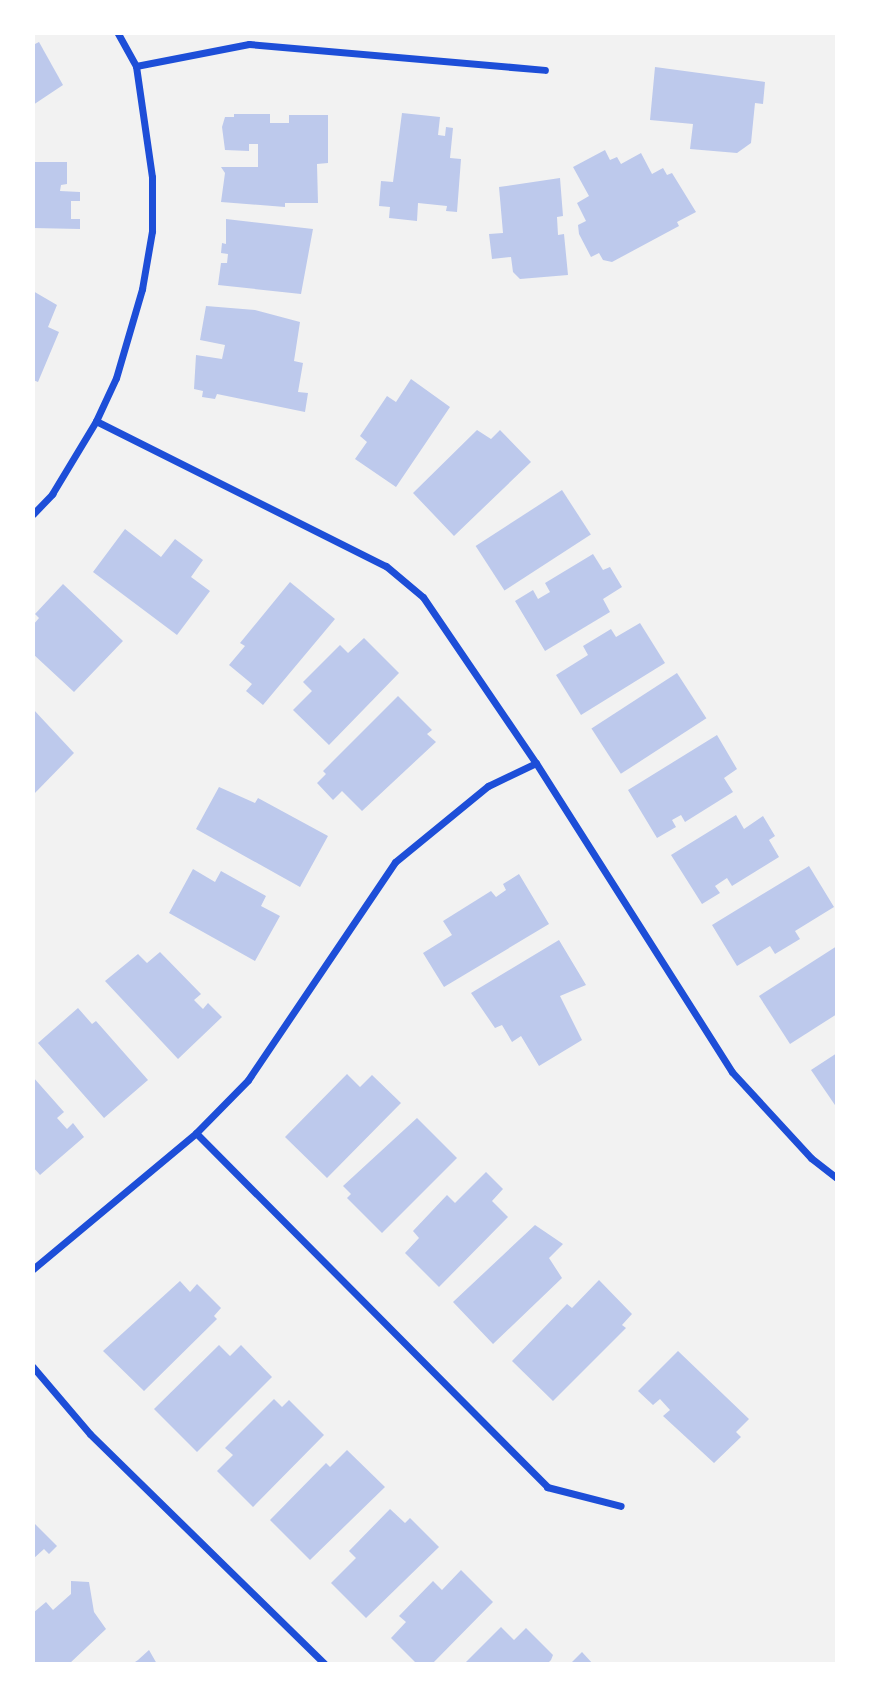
<!DOCTYPE html>
<style>
body{margin:0}
#map{position:relative;width:870px;height:1697px;overflow:hidden;background:#f2f2f2;font-family:Ubuntu,sans-serif}
div>[style]{position:absolute}
[style*='--x']{left:calc(var(--x)*1px);top:calc(var(--y)*1px);width:calc(var(--w)*1px);rotate:calc(var(--a)*1deg)}
.building>*{inset:0;background:#bdc9ec;transform-origin:0 0}
.minor>*{height:7px;margin:-3.5px;padding:0 3.5px;transform-origin:3.5px;border-radius:3.5px;background:#1d4ed8}
span{translate:-50% -50%;white-space:nowrap;text-align:center;line-height:1.15;-webkit-text-stroke:7px #fff;paint-order:stroke}
.frame{position:absolute;inset:0;border:35px solid #fff;pointer-events:none}
</style>
<div id="map">
<div class="building">
<i style="clip-path:polygon(39px 42px,63px 85px,33px 105px,33px 45px)"></i>
<i style="clip-path:polygon(655px 67px,765px 82px,763px 104px,755px 103px,751px 143px,737px 153px,690px 149px,693px 124px,650px 120px)"></i>
<i style="clip-path:polygon(402px 113px,440px 117px,438px 135px,445px 136px,446px 127px,453px 128px,450px 158px,461px 159px,457px 212px,446px 211px,447px 206px,418px 203px,417px 221px,389px 218px,390px 207px,379px 206px,381px 181px,393px 182px)"></i>
<i style="clip-path:polygon(234px 114px,270px 114px,270px 123px,289px 123px,289px 115px,328px 115px,328px 163px,317px 164px,318px 203px,285px 203px,285px 207px,221px 202px,225px 173px,221px 167px,258px 167px,258px 144px,249px 144px,249px 151px,225px 150px,222px 127px,225px 117px,234px 117px)"></i>
<i style="clip-path:polygon(605px 150px,610px 160px,617px 157px,621px 164px,641px 153px,652px 174px,663px 168px,667px 175px,672px 173px,696px 212px,677px 222px,679px 226px,612px 262px,603px 260px,599px 253px,591px 257px,579px 234px,578px 225px,586px 221px,577px 203px,589px 196px,573px 167px)"></i>
<i style="clip-path:polygon(33px 162px,67px 162px,67px 184px,61px 185px,60px 191px,80px 192px,80px 201px,71px 201px,71px 219px,80px 219px,80px 229px,33px 228px)"></i>
<i style="clip-path:polygon(560px 178px,563px 216px,557px 217px,558px 235px,564px 234px,568px 275px,520px 279px,513px 272px,511px 257px,492px 259px,489px 234px,503px 233px,499px 187px)"></i>
<i style="clip-path:polygon(226px 219px,313px 229px,301px 294px,218px 285px,221px 263px,227px 263px,228px 254px,221px 253px,222px 243px,226px 244px)"></i>
<i style="clip-path:polygon(33px 291px,57px 305px,48px 327px,59px 332px,38px 382px,33px 380px)"></i>
<i style="clip-path:polygon(206px 306px,255px 310px,300px 322px,294px 361px,303px 363px,298px 392px,308px 393px,305px 412px,217px 394px,215px 399px,202px 397px,203px 391px,194px 389px,196px 355px,222px 359px,225px 345px,200px 340px)"></i>
<i style="clip-path:polygon(411px 379px,450px 407px,396px 487px,355px 459px,367px 442px,360px 436px,387px 396px,396px 402px)"></i>
<i style="clip-path:polygon(477px 430px,491px 439px,500px 430px,531px 462px,454px 536px,413px 493px)"></i>
<i style="left:562px;top:490px;width:53px;height:103px;rotate:57deg"></i>
<i style="clip-path:polygon(125px 529px,161px 557px,175px 539px,203px 560px,191px 577px,210px 591px,177px 635px,93px 572px)"></i>
<i style="clip-path:polygon(593px 554px,603px 570px,610px 567px,622px 587px,603px 599px,610px 612px,545px 651px,515px 601px,533px 590px,538px 599px,550px 592px,545px 583px)"></i>
<i style="clip-path:polygon(290px 582px,335px 619px,263px 705px,246px 691px,252px 684px,229px 665px,245px 646px,240px 643px)"></i>
<i style="clip-path:polygon(63px 584px,123px 641px,74px 692px,33px 654px,33px 625px,39px 618px,35px 614px)"></i>
<i style="clip-path:polygon(640px 623px,665px 663px,581px 715px,556px 675px,588px 655px,583px 646px,611px 629px,616px 637px)"></i>
<i style="clip-path:polygon(364px 638px,399px 673px,329px 745px,293px 710px,312px 691px,303px 682px,340px 645px,348px 653px)"></i>
<i style="left:677px;top:673px;width:54px;height:102px;rotate:57deg"></i>
<i style="clip-path:polygon(398px 696px,432px 730px,427px 734px,436px 742px,362px 811px,342px 791px,333px 800px,317px 783px,326px 774px,323px 771px)"></i>
<i style="clip-path:polygon(33px 709px,74px 753px,33px 795px)"></i>
<i style="clip-path:polygon(717px 735px,737px 769px,724px 778px,733px 792px,685px 822px,681px 815px,672px 820px,676px 827px,657px 838px,628px 790px)"></i>
<i style="clip-path:polygon(219px 787px,255px 803px,258px 798px,328px 836px,300px 887px,196px 829px)"></i>
<i style="clip-path:polygon(736px 815px,744px 829px,763px 816px,775px 836px,769px 840px,779px 857px,732px 886px,727px 878px,715px 886px,720px 893px,702px 904px,671px 855px)"></i>
<i style="clip-path:polygon(809px 866px,834px 907px,795px 931px,800px 939px,775px 954px,770px 946px,737px 966px,712px 925px)"></i>
<i style="clip-path:polygon(193px 869px,215px 882px,221px 871px,266px 896px,261px 906px,280px 916px,255px 961px,169px 913px)"></i>
<i style="clip-path:polygon(519px 874px,549px 924px,444px 987px,423px 953px,452px 935px,443px 921px,491px 891px,496px 897px,506px 890px,503px 884px)"></i>
<i style="clip-path:polygon(559px 940px,586px 985px,560px 996px,582px 1040px,539px 1066px,521px 1036px,512px 1042px,502px 1025px,495px 1028px,471px 993px)"></i>
<i style="clip-path:polygon(837px 946px,837px 1014px,790px 1044px,759px 996px)"></i>
<i style="clip-path:polygon(160px 952px,201px 994px,194px 1000px,203px 1009px,208px 1003px,222px 1017px,178px 1059px,105px 981px,138px 954px,147px 963px)"></i>
<i style="clip-path:polygon(78px 1008px,92px 1024px,96px 1021px,148px 1080px,104px 1118px,38px 1043px)"></i>
<i style="clip-path:polygon(837px 1053px,837px 1108px,811px 1070px)"></i>
<i style="clip-path:polygon(347px 1074px,360px 1087px,372px 1075px,401px 1103px,327px 1178px,285px 1137px)"></i>
<i style="clip-path:polygon(33px 1077px,64px 1112px,57px 1118px,67px 1129px,73px 1123px,84px 1137px,40px 1175px,33px 1167px)"></i>
<i style="clip-path:polygon(417px 1118px,457px 1158px,382px 1233px,347px 1198px,351px 1194px,343px 1186px)"></i>
<i style="clip-path:polygon(486px 1172px,503px 1189px,492px 1201px,508px 1217px,439px 1287px,405px 1253px,419px 1238px,413px 1231px,447px 1195px,455px 1203px)"></i>
<i style="clip-path:polygon(535px 1225px,563px 1244px,549px 1258px,562px 1278px,493px 1344px,453px 1302px)"></i>
<i style="clip-path:polygon(599px 1280px,632px 1314px,622px 1325px,626px 1328px,553px 1401px,512px 1361px,567px 1304px,572px 1308px)"></i>
<i style="clip-path:polygon(180px 1281px,190px 1292px,197px 1284px,221px 1308px,214px 1316px,217px 1319px,144px 1391px,103px 1351px)"></i>
<i style="clip-path:polygon(219px 1345px,230px 1356px,241px 1345px,272px 1377px,197px 1452px,154px 1409px)"></i>
<i style="clip-path:polygon(678px 1351px,749px 1419px,736px 1432px,741px 1437px,714px 1463px,663px 1416px,670px 1410px,660px 1399px,653px 1405px,638px 1391px)"></i>
<i style="clip-path:polygon(274px 1399px,282px 1407px,289px 1400px,324px 1435px,253px 1507px,217px 1471px,233px 1455px,225px 1448px)"></i>
<i style="clip-path:polygon(347px 1450px,385px 1487px,310px 1560px,270px 1520px,326px 1463px,330px 1467px)"></i>
<i style="clip-path:polygon(390px 1509px,405px 1523px,410px 1518px,439px 1547px,366px 1618px,331px 1583px,356px 1558px,349px 1551px)"></i>
<i style="clip-path:polygon(33px 1522px,57px 1546px,49px 1554px,44px 1549px,33px 1559px)"></i>
<i style="clip-path:polygon(461px 1570px,493px 1602px,432px 1664px,417px 1664px,391px 1638px,406px 1622px,399px 1616px,433px 1581px,442px 1590px)"></i>
<i style="clip-path:polygon(71px 1581px,89px 1582px,94px 1612px,106px 1629px,69px 1664px,33px 1664px,33px 1613px,46px 1602px,53px 1610px,71px 1594px)"></i>
<i style="clip-path:polygon(501px 1627px,514px 1640px,526px 1628px,553px 1655px,551px 1660px,547px 1664px,464px 1664px)"></i>
<i style="clip-path:polygon(149px 1650px,157px 1664px,132px 1664px,138px 1660px)"></i>
<i style="clip-path:polygon(582px 1652px,593px 1664px,570px 1664px)"></i>
</div>
<div class="minor">
<i style="--x:136;--y:66;--w:115;--a:-11"></i>
<i style="--x:249;--y:44;--w:297;--a:5"></i>
<i style="--x:96;--y:421;--w:324;--a:26.6"></i>
<i style="--x:386;--y:566;--w:48;--a:40"></i>
<i style="--x:423;--y:597;--w:201;--a:55.8"></i>
<i style="--x:536;--y:763;--w:366;--a:57.6"></i>
<i style="--x:732;--y:1072;--w:117;--a:47.4"></i>
<i style="--x:811;--y:1158;--w:33;--a:38"></i>
<i style="--x:33;--y:514;--w:28;--a:-46"></i>
<i style="--x:52;--y:494;--w:85;--a:-58.9"></i>
<i style="--x:96;--y:421;--w:47;--a:-65.1"></i>
<i style="--x:116;--y:378;--w:93;--a:-73.7"></i>
<i style="--x:142;--y:289;--w:59;--a:-80.2"></i>
<i style="--x:152;--y:231;--w:54;--a:-90"></i>
<i style="--x:152;--y:177;--w:112;--a:-98.2"></i>
<i style="--x:136;--y:66;--w:38;--a:-119"></i>
<i style="--x:196;--y:1133;--w:499;--a:45.2"></i>
<i style="--x:547;--y:1487;--w:76;--a:14.4"></i>
<i style="--x:33;--y:1269;--w:212;--a:-39.8"></i>
<i style="--x:196;--y:1133;--w:74;--a:-45.5"></i>
<i style="--x:248;--y:1080;--w:263;--a:-56"></i>
<i style="--x:395;--y:862;--w:120;--a:-39.3"></i>
<i style="--x:488;--y:786;--w:53;--a:-25.6"></i>
<i style="--x:33;--y:1367;--w:88;--a:49.6"></i>
<i style="--x:90;--y:1434;--w:329;--a:44.4"></i>
</div>
<div class="frame"></div>
</div>
